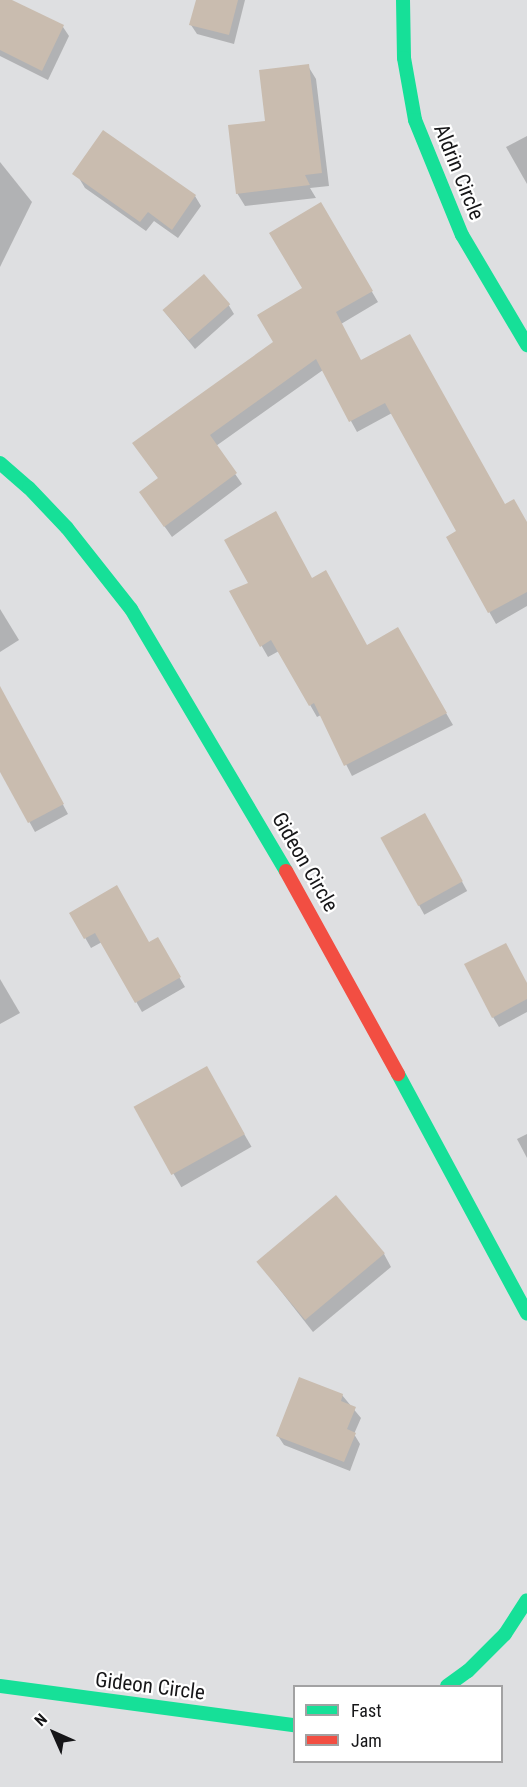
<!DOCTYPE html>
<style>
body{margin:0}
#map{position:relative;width:527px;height:1787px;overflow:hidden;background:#dedfe1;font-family:"Roboto Condensed",sans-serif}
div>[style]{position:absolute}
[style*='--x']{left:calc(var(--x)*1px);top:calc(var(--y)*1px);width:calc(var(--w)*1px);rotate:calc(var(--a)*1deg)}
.shadow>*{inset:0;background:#0003;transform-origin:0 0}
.building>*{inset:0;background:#c9bcaf;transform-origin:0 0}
.fast>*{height:14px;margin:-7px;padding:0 7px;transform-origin:7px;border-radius:7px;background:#16e098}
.jam>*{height:14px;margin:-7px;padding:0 7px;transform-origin:7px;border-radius:7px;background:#f24e42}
span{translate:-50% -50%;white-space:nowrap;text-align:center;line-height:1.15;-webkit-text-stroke:4.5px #fff;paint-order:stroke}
.street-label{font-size:21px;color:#161618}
.legend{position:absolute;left:293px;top:1685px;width:210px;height:78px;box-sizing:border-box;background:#fff;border:2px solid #a2a2a3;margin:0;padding:8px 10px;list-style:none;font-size:18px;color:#161618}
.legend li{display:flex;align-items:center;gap:12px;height:30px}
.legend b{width:30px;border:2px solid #a2a2a3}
.north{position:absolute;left:24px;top:1703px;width:60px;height:60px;-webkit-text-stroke:4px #fff;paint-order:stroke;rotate:315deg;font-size:16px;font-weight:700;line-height:24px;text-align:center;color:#161618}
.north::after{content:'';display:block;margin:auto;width:21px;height:27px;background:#161618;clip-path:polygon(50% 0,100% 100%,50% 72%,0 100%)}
</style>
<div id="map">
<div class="shadow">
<i style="clip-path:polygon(0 0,9px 0,63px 27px,69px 36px,48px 80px,0 56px)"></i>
<i style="clip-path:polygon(197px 0,245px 0,234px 44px,197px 34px,191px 25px)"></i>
<i style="clip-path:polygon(308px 66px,316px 79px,329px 186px,310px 188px,316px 198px,245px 206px,237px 193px)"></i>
<i style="clip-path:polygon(104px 132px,195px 196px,201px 206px,178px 238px,154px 221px,146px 231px,85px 188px,79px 178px)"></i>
<i style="clip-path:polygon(527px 136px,527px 184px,506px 147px)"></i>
<i style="clip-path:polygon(0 162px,32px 202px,0 267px)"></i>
<i style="clip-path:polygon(320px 204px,378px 302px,341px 324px,361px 362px,505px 506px,527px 524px,527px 606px,496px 624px,448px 538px,458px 532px,392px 413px,357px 432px,323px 370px,216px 446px,242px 484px,172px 537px,141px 493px,159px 479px,134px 444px,275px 343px,304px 295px)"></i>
<i style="clip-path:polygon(228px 304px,234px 314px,195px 349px,164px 311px)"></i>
<i style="clip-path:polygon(312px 579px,366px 647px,397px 629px,453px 725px,352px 776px,321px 715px,317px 717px,279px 651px,268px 657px,231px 592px)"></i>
<i style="clip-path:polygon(0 609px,19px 640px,0 652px)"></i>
<i style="clip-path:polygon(18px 721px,68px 814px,35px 832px,0 769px,0 731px)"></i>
<i style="left:425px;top:815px;width:87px;height:49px;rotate:61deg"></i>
<i style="clip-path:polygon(71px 913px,148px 944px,157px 939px,185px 987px,142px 1012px,102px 942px,91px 948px)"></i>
<i style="clip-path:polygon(0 979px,20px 1013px,0 1024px)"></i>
<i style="clip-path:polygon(527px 985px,527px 1012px,499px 1027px,493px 1017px)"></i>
<i style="left:206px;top:1068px;width:91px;height:81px;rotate:60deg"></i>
<i style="clip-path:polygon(527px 1134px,527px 1158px,517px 1139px)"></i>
<i style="clip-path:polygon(336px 1197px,384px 1254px,391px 1267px,313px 1332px,258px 1262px)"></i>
<i style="clip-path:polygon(342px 1395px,361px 1418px,354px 1434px,360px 1444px,350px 1471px,284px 1445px,278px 1436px)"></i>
</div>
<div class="building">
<i style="clip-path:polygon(0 0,12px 0,64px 25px,42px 71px,0 50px)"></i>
<i style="clip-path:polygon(196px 0,238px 0,229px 35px,189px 25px)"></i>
<i style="clip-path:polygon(309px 64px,322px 173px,305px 175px,310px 185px,236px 194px,228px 125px,265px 121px,259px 70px)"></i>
<i style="clip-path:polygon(103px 130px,196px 195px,172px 230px,148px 212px,140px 222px,72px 174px)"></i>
<i style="clip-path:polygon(321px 202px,373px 291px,336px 312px,361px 360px,410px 334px,505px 504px,514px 499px,527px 522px,527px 592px,488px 613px,446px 537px,456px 531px,385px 403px,349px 422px,316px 359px,210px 435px,237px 473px,164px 527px,139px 492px,158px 478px,132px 443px,273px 342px,257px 315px,302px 288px,269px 233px)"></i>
<i style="left:204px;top:274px;width:40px;height:55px;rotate:49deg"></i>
<i style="clip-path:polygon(276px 511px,312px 578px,326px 570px,367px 645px,398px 627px,447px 713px,344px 766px,314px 703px,309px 706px,271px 640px,260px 647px,229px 591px,248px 583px,224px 540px)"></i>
<i style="clip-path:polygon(0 686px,64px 804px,28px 823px,0 772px)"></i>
<i style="left:425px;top:813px;width:78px;height:51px;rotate:61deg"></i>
<i style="clip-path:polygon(117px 885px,149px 942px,158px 937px,181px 977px,135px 1003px,95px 933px,84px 939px,69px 913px)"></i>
<i style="clip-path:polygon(506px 943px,527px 983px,527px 999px,492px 1018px,464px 964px)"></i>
<i style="left:207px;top:1066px;width:78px;height:84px;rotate:61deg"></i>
<i style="left:336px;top:1195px;width:76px;height:104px;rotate:50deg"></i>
<i style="clip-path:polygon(299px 1377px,343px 1394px,341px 1401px,356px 1407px,347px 1429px,356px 1433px,344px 1462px,276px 1436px)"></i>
</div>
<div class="fast">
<i style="--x:403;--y:0;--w:58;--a:89"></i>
<i style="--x:404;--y:58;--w:63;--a:79.9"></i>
<i style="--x:415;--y:120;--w:124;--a:67.8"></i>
<i style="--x:462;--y:235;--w:128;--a:59.4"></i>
<i style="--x:0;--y:463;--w:38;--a:41"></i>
<i style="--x:29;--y:488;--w:55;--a:46.5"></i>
<i style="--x:67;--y:528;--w:103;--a:51.7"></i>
<i style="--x:131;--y:609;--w:304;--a:59.4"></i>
<i style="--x:398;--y:1074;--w:272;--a:61.7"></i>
<i style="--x:0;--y:1686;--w:297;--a:7.6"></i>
<i style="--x:447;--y:1686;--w:26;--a:-36"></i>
<i style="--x:468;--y:1671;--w:52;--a:-45"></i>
<i style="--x:505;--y:1634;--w:40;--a:-57.1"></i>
</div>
<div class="jam">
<i style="--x:286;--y:871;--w:232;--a:61.1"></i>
</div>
<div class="street-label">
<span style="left:459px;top:172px;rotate:68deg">Aldrin Circle</span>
<span style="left:305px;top:862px;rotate:60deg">Gideon Circle</span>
<span style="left:150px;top:1686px;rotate:7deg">Gideon Circle</span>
</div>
<ul class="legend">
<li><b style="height:8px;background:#16e098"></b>Fast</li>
<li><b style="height:8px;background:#f24e42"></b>Jam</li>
</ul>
<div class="north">N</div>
</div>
